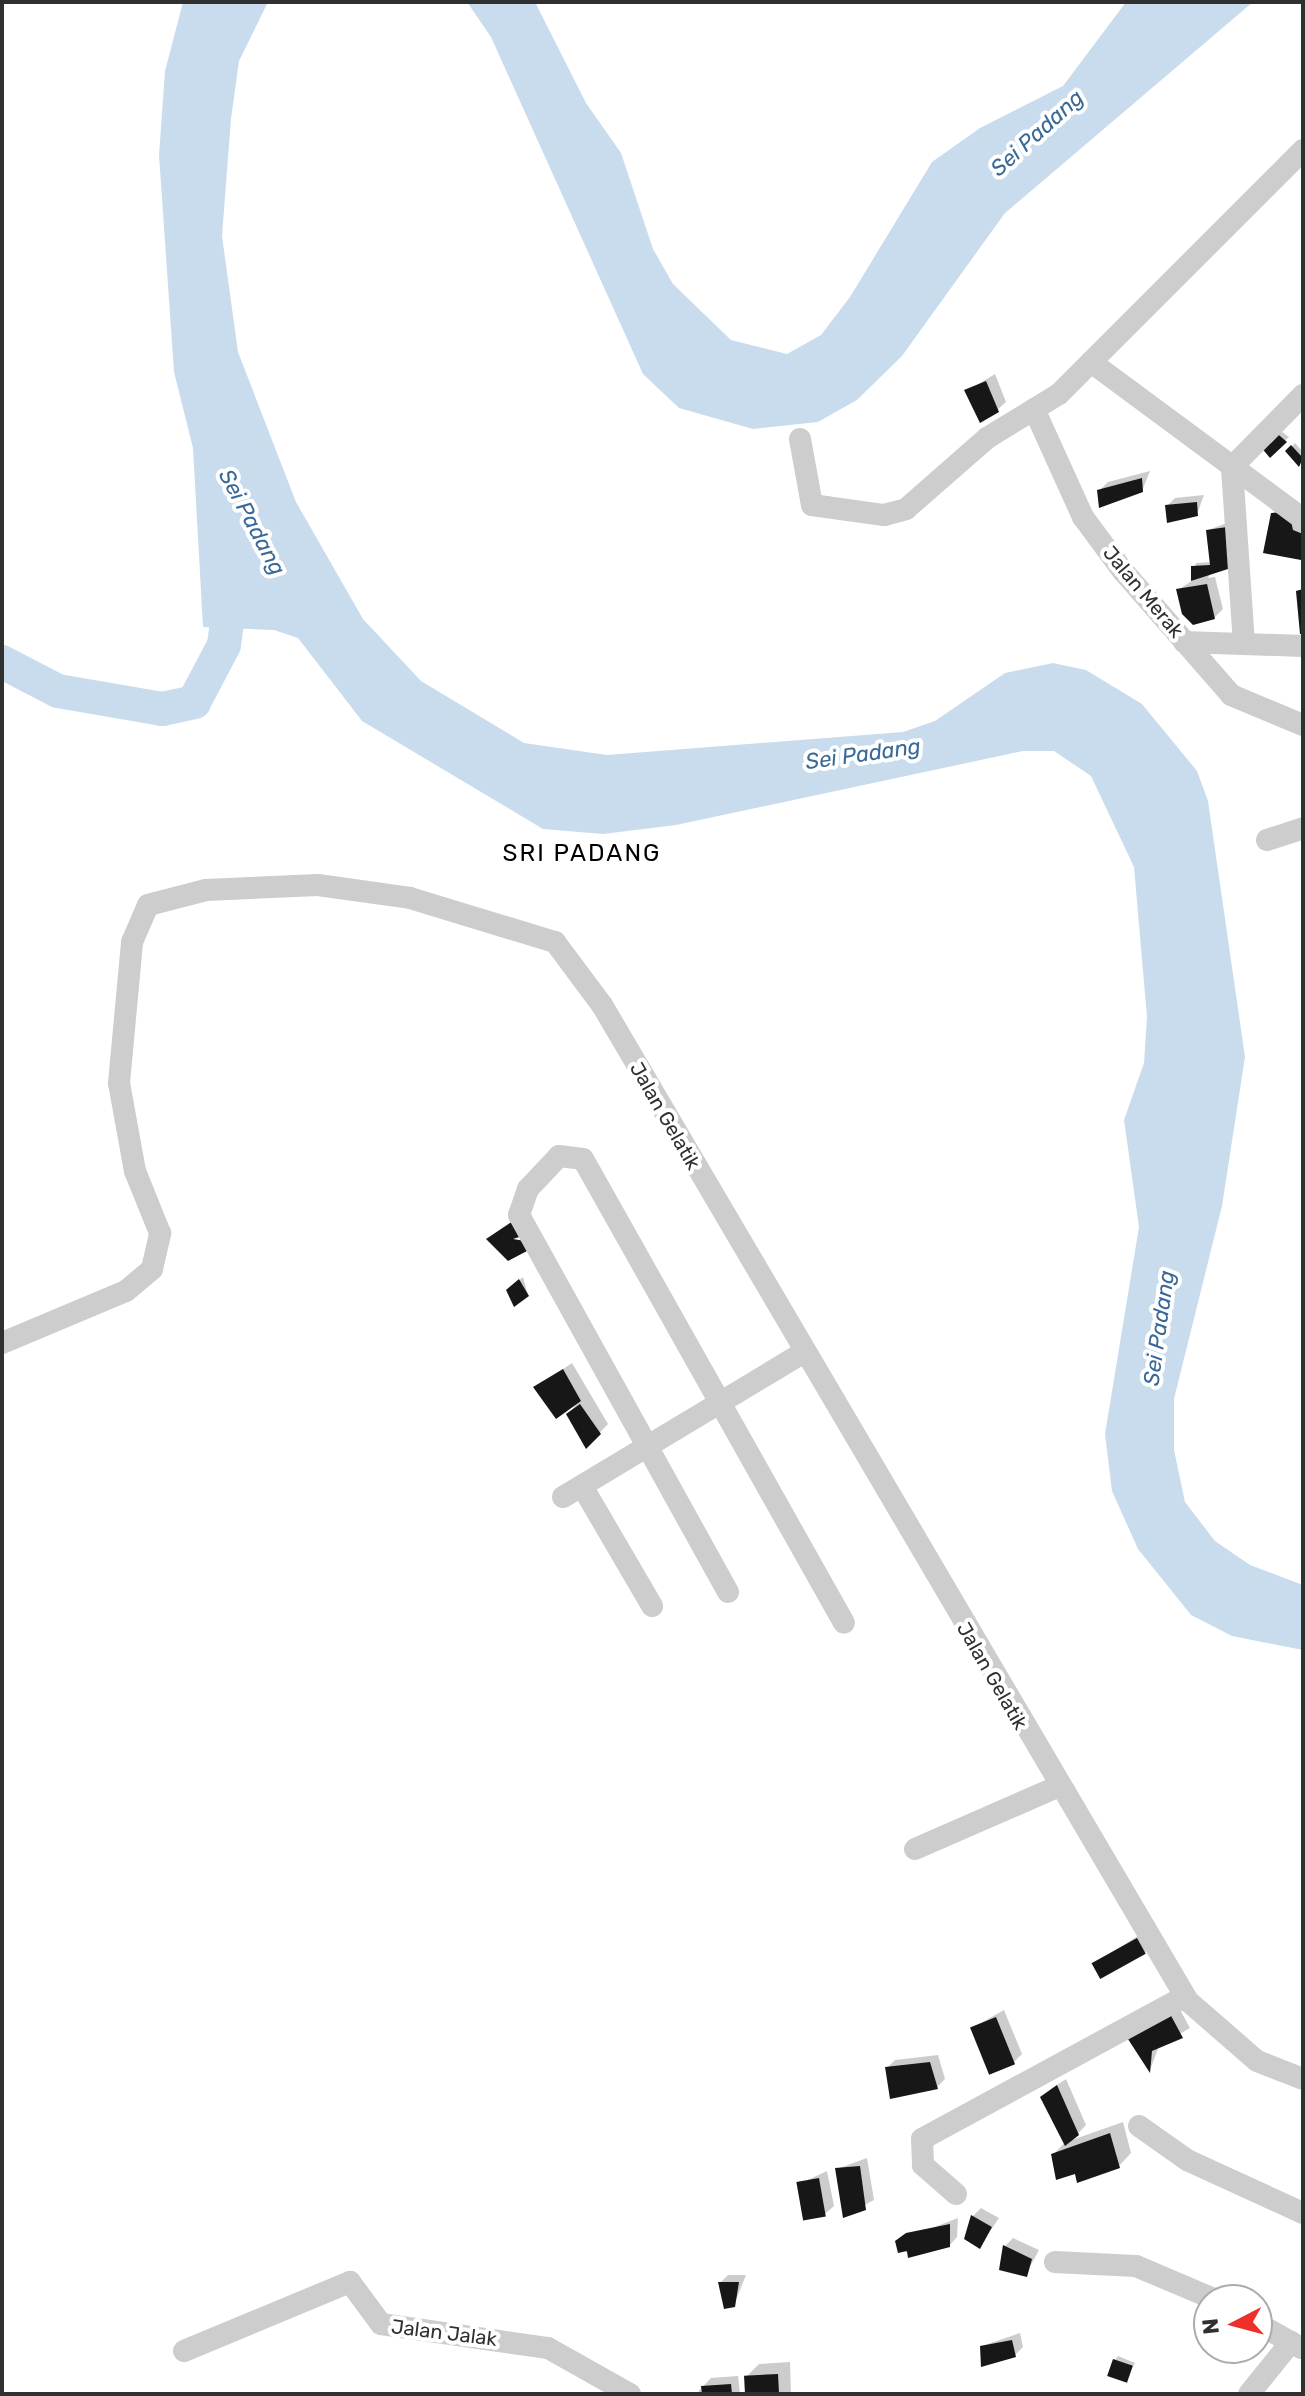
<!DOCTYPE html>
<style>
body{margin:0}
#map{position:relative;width:1305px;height:2396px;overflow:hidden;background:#fff;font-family:Rubik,sans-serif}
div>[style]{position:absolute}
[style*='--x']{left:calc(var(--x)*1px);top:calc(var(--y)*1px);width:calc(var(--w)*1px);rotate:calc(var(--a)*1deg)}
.water>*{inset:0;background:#c9dcee}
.shadow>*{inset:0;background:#0003}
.river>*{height:34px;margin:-17px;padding:0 17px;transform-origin:17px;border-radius:17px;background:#c9dcee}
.building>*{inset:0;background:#171717;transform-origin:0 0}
.minor>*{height:22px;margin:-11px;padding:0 11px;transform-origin:11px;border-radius:11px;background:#cdcdcd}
span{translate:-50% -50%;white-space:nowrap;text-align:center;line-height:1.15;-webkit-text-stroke:8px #fff;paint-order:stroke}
.street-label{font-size:20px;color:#303030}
.water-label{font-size:22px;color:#396997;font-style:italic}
.quarter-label{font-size:24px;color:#000;letter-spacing:2px}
.frame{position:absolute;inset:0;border:4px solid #303030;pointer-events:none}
.north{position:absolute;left:1193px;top:2284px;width:80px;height:80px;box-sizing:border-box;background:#fff;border:2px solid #acacac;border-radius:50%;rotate:264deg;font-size:22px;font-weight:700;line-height:32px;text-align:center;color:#303030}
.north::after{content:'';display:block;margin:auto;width:28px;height:36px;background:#ee302b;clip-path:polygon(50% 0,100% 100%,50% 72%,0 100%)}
</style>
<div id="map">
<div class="water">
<i style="clip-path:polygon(183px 2px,268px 2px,239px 61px,231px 119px,222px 236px,238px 352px,296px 502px,363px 619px,421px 681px,524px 743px,607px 755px,903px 732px,935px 721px,1005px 673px,1053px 663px,1086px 670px,1142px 704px,1197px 771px,1208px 801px,1245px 1057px,1222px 1206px,1174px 1399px,1174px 1450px,1185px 1502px,1215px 1541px,1250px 1565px,1303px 1585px,1303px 1650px,1232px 1636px,1191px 1615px,1138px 1549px,1112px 1491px,1105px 1434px,1139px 1227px,1124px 1120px,1144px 1063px,1147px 1017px,1134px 867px,1091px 776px,1054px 751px,1023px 751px,676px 825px,603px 834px,543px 829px,362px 721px,298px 638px,274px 630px,203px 627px,193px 448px,174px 372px,159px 155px,165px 71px)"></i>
<i style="clip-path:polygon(467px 2px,535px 2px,586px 103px,621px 153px,653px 249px,673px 284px,731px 340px,787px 354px,821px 335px,850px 297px,932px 162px,980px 128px,1063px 86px,1126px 2px,1253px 2px,1005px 213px,902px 356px,857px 400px,818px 422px,753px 429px,679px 408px,643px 374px,491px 37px)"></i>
</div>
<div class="shadow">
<i style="clip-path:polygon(995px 374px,1006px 402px,997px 410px,967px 391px)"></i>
<i style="clip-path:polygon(1277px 428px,1289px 437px,1270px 455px)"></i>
<i style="clip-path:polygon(1295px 443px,1303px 452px,1299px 464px,1288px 451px)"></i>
<i style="clip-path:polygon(1150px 471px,1142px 491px,1099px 491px,1108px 482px)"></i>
<i style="clip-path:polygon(1204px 495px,1197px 514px,1167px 506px,1175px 498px)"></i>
<i style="clip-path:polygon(1281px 506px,1303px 523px,1300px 558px,1272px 514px)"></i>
<i style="clip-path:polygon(1235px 520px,1208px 578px,1215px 577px,1223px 609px,1214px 618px,1178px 590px,1193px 580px,1196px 563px,1212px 562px,1208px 530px)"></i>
<i style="clip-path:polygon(523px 1277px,528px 1295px,508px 1290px)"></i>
<i style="clip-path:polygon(572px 1363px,608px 1424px,587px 1446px,568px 1415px,580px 1399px,557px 1416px,536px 1387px)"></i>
<i style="clip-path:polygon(1146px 1931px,1153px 1944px,1145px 1952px,1093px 1964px)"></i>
<i style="clip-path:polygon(1178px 2006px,1190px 2028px,1159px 2046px,1150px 2070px,1129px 2036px)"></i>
<i style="clip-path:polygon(1004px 2010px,1022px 2054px,1014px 2062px,972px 2028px)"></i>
<i style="clip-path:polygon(938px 2055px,945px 2079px,937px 2087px,887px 2068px,895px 2060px)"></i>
<i style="clip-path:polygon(1066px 2079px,1086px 2125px,1072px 2140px,1123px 2122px,1131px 2153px,1119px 2166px,1076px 2172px,1053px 2155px,1065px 2142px,1051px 2089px)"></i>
<i style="clip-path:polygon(867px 2158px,874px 2200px,844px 2216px,837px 2169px)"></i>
<i style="clip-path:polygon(827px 2171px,834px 2206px,825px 2214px,799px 2184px)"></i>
<i style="clip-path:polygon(981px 2208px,999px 2218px,980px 2246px,973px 2216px)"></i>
<i style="clip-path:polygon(958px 2218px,957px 2237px,949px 2246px,909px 2256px,898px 2241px)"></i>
<i style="clip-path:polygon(1013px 2238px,1039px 2250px,1026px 2274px,1005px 2246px)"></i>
<i style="clip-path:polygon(728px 2275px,746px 2275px,734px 2305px,720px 2283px)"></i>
<i style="clip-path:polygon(1020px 2333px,1023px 2347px,1015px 2355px,982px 2346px)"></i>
<i style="clip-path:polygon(1118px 2356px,1135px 2363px,1125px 2380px,1115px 2360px)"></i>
<i style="clip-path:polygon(790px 2362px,791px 2394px,746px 2394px,746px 2377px,759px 2364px)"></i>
<i style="clip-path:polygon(738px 2376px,740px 2394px,696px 2394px,711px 2378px)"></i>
</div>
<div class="river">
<i style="--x:2;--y:662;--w:63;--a:27.4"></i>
<i style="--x:58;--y:691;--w:106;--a:9.8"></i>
<i style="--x:162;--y:709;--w:33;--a:-12"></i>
<i style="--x:194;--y:702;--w:64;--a:-62.2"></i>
<i style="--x:224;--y:645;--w:62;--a:-82.5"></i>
</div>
<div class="building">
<i style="clip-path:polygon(986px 381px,999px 412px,980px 423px,964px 390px)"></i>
<i style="clip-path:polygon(1273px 430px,1287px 442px,1270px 458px,1260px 446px)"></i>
<i style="clip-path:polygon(1291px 445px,1303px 458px,1299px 467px,1285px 451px)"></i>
<i style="clip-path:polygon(1142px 478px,1143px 492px,1099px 508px,1097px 490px)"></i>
<i style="clip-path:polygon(1197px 502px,1198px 516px,1167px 523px,1165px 505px)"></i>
<i style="clip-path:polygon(1289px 512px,1293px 530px,1303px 534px,1301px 560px,1263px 553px,1271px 513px)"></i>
<i style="clip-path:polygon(1227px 527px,1231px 568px,1191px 581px,1191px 566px,1210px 565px,1206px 530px)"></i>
<i style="clip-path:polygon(1207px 584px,1215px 619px,1193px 625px,1182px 614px,1176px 589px)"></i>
<i style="clip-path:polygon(1303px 589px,1303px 634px,1300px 634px,1296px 591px)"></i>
<i style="clip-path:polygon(516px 1219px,525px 1235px,513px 1239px,525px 1241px,527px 1251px,508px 1261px,486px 1239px)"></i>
<i style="clip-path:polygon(519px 1279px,529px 1296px,514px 1307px,506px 1290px)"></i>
<i style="clip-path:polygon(563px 1369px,581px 1401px,556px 1419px,533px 1387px)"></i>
<i style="clip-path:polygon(580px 1404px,601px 1434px,586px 1449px,566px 1414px)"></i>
<i style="left:1137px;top:1938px;width:18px;height:52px;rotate:61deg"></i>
<i style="clip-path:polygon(1169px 2012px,1183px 2038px,1152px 2051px,1150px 2073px,1126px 2036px)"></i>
<i style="left:996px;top:2017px;width:51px;height:28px;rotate:68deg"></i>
<i style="clip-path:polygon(930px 2062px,938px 2089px,890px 2099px,885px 2067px)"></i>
<i style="clip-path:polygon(1057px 2085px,1079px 2135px,1065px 2146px,1040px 2097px)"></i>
<i style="clip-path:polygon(1110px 2133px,1120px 2168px,1077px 2183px,1075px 2174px,1056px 2180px,1051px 2154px)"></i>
<i style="clip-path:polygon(860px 2166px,866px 2210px,843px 2218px,835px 2168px)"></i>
<i style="left:819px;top:2178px;width:39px;height:23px;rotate:80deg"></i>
<i style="clip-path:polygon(971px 2215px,992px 2227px,980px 2249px,964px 2239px)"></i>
<i style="clip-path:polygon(950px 2224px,950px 2247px,908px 2258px,907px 2251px,898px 2253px,895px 2241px,906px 2233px)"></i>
<i style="clip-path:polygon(1003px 2245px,1032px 2259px,1027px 2277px,999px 2270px)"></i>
<i style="clip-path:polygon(718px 2282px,739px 2282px,735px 2307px,724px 2309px)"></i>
<i style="clip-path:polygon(1012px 2340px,1016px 2357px,981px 2367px,980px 2346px)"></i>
<i style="left:1113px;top:2359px;width:21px;height:18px;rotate:19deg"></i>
<i style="left:778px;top:2374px;width:20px;height:34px;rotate:87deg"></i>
<i style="clip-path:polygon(731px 2384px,732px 2394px,702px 2394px,701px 2386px)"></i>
</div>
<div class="minor">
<i style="--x:1091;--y:362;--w:264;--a:36.5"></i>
<i style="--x:1034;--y:409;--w:119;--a:65.6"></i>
<i style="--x:1083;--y:517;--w:67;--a:53.5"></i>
<i style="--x:1123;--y:571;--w:164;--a:48.9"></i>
<i style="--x:1231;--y:695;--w:78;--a:22.6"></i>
<i style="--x:800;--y:439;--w:67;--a:79.7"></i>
<i style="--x:812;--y:505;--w:73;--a:7.9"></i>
<i style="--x:884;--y:515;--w:23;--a:-15"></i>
<i style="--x:906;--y:509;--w:108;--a:-41.2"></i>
<i style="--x:987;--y:438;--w:84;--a:-31.4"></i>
<i style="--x:1059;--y:394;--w:345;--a:-45"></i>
<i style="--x:1184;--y:642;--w:119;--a:1.9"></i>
<i style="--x:1244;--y:644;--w:177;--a:-93.9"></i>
<i style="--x:1232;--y:467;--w:101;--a:-45.4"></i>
<i style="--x:1267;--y:840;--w:38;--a:-18"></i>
<i style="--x:2;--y:1343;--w:134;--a:-22.8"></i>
<i style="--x:126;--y:1291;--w:34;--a:-40"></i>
<i style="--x:152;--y:1269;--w:37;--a:-77"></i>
<i style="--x:160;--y:1233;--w:67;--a:-112"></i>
<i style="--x:135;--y:1171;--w:89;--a:-100.3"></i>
<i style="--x:119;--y:1083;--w:142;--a:-84.7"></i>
<i style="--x:132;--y:942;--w:40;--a:-66.6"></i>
<i style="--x:148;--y:905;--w:60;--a:-14.5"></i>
<i style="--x:206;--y:890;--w:112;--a:-2.6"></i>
<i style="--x:318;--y:885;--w:93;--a:8"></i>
<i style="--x:410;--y:898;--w:152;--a:16.9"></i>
<i style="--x:555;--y:942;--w:79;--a:53.3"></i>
<i style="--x:602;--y:1005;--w:1156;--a:59.53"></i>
<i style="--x:1188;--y:2001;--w:91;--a:41"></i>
<i style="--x:1257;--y:2061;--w:49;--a:21.4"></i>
<i style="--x:582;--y:1486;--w:139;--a:59.7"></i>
<i style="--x:563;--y:1497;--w:280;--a:-31"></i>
<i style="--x:728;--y:1592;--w:431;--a:-119"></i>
<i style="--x:519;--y:1215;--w:28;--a:-71"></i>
<i style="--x:528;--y:1189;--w:45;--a:-46.8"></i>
<i style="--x:559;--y:1156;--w:24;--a:7"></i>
<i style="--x:583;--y:1159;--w:532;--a:60.64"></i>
<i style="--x:915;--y:1849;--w:155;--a:-23.6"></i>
<i style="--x:1139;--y:2126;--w:59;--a:35.3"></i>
<i style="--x:1187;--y:2160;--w:128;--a:24.6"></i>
<i style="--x:956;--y:2194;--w:44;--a:-138.7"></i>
<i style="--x:923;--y:2165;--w:26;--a:-92"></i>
<i style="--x:922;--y:2139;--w:299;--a:-28.5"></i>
<i style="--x:1055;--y:2262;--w:81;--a:2.8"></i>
<i style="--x:1136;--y:2266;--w:87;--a:23"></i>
<i style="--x:1257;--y:2323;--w:51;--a:29.6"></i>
<i style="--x:184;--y:2351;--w:180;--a:-22.6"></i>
<i style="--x:350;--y:2282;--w:52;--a:53.6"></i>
<i style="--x:381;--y:2324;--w:169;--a:8.2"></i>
<i style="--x:548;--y:2348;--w:94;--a:29.3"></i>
<i style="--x:1249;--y:2394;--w:67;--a:-51.1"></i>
</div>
<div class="street-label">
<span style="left:1143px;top:592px;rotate:50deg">Jalan Merak</span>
<span style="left:665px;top:1116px;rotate:60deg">Jalan Gelatik</span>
<span style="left:992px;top:1676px;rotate:60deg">Jalan Gelatik</span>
<span style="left:444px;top:2333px;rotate:7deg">Jalan Jalak</span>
</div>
<div class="water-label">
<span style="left:1037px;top:133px;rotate:-42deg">Sei Padang</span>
<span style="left:252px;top:522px;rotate:62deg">Sei Padang</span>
<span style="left:863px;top:754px;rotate:-8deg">Sei Padang</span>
<span style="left:1159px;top:1328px;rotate:-82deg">Sei Padang</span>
</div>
<div class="quarter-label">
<span style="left:582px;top:854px">SRI PADANG</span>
</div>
<div class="frame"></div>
<div class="north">N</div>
</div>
